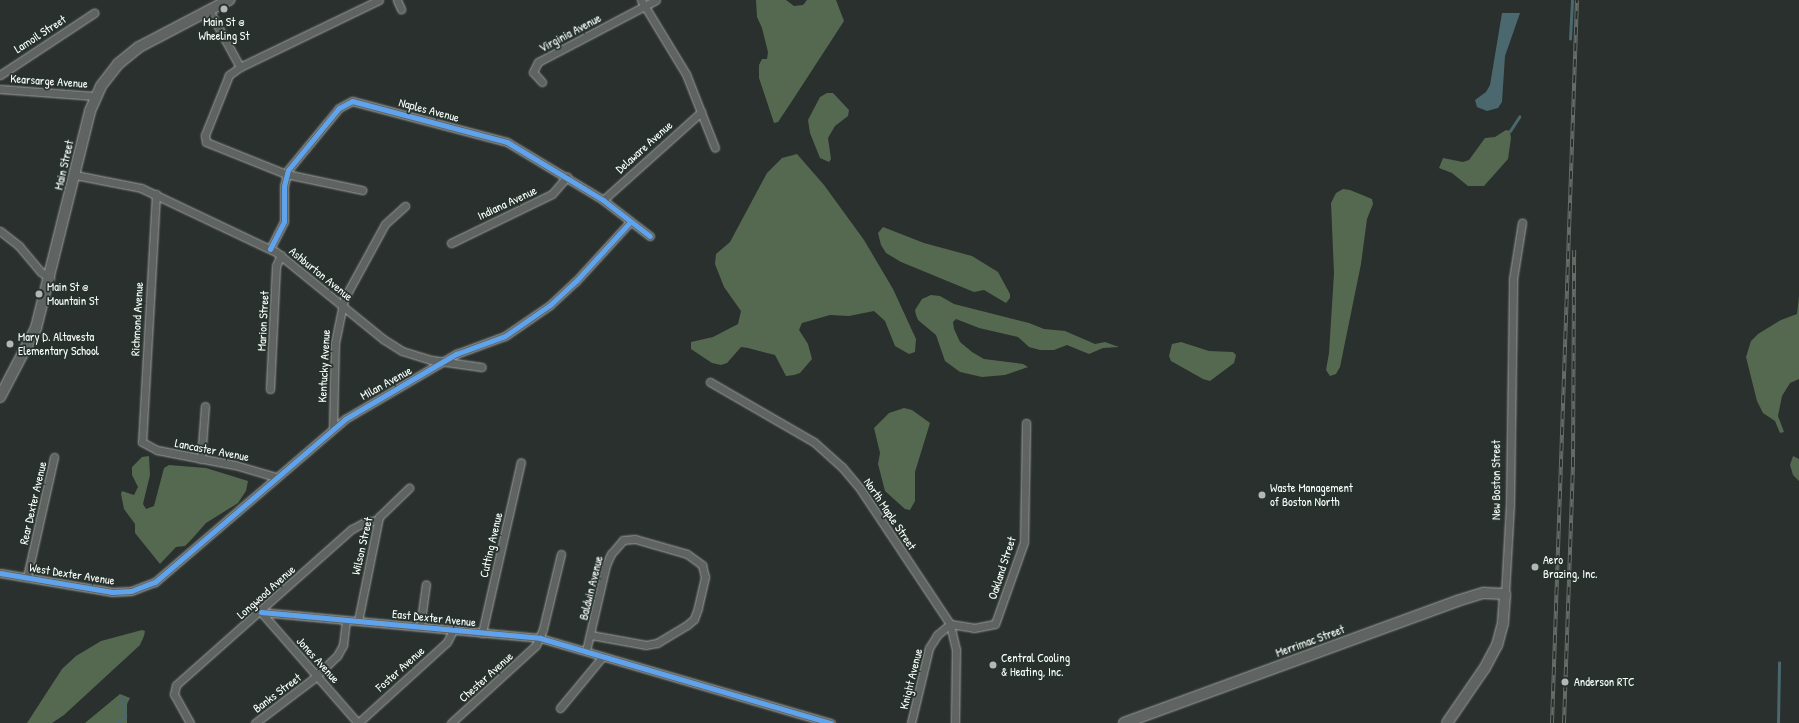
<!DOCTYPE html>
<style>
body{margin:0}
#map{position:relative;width:1799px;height:723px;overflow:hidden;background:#29302d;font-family:"Patrick Hand",sans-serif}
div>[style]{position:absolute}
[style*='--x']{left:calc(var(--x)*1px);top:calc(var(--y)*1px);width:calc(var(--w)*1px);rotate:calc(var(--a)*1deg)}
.green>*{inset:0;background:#556950}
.water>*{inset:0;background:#4b686e}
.stream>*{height:2.5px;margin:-1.25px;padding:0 1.25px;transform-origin:1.25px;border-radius:1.25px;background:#4b686e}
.roads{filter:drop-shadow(0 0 1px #9fa2a0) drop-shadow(0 0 1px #9fa2a0)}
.street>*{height:7px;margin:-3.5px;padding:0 3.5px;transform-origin:3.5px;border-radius:3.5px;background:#5f6362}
.secondary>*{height:10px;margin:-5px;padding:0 5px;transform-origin:5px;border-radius:5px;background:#5f6362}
.rail>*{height:4px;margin-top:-2px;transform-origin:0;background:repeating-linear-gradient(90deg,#26332d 0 8px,#686c69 0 16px);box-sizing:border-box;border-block:1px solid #686c69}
.cycleway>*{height:5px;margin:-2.5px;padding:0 2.5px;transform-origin:2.5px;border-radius:2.5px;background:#60a3ed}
.dots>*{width:11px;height:11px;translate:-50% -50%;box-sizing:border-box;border:2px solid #26332d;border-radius:50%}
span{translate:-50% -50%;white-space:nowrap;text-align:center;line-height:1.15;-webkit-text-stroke:3.5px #26332d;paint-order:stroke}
.poi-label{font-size:12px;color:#fff}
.left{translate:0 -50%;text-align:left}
.street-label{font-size:12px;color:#fff}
</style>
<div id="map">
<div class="green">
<i style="clip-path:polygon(756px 0,786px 0,794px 6px,803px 5px,807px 0,836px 0,844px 21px,792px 101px,778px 122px,774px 123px,759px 78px,759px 65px,762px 59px,767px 59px,768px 52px,762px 28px,757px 17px)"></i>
<i style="clip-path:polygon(827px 93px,833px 93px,849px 110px,848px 116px,835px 126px,828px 138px,831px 159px,829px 162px,820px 158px,810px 133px,808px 120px,820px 97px)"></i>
<i style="clip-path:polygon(1506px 130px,1510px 131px,1511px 138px,1508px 159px,1484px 186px,1468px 186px,1452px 173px,1439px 168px,1443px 158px,1463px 162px,1469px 160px,1485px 138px,1495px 137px)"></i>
<i style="clip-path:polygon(797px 154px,824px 185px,864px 240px,893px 289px,916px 339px,915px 352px,909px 354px,895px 346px,885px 321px,874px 311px,849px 316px,830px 315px,802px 323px,799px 330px,808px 344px,812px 359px,800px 373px,794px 375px,786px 376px,775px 355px,748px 348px,741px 347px,727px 363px,721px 365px,712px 363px,691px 349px,691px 342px,713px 337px,738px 324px,741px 311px,724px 287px,715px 264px,716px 254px,730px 242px,767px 173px,782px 158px)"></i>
<i style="clip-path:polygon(1343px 189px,1350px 190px,1372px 199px,1373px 204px,1367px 219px,1361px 264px,1340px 367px,1336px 374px,1330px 376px,1326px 370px,1329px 353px,1334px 273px,1331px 203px,1336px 193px)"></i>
<i style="clip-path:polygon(883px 227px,924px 243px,972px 256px,998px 272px,1010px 294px,1010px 298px,1006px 303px,984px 290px,974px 292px,901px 262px,886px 253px,881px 245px,878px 233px)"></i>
<i style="clip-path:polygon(931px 295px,940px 296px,954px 304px,1029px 323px,1044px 329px,1065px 331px,1095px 344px,1105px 342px,1119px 347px,1103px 348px,1089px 354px,1067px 345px,1054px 350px,1040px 350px,1029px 347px,1018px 337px,979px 328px,956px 319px,953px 322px,954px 329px,960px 342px,972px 352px,984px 359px,1023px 364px,1028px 367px,1005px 375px,982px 377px,960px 372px,945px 361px,936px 335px,918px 320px,916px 315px,915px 310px,922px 299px)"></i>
<i style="clip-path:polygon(1799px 296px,1799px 379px,1790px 383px,1782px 396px,1778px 416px,1784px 432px,1780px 433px,1775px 421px,1763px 413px,1757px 401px,1746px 357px,1751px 341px,1758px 334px,1781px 320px,1797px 314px)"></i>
<i style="clip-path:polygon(1181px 342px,1209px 351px,1233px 352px,1236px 355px,1234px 363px,1210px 381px,1203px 379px,1171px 361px,1169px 356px,1172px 344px)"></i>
<i style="clip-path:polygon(904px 408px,912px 410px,930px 423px,915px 472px,915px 501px,910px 510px,905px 509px,885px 491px,878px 464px,880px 453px,874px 428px,889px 413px)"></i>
<i style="clip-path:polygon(149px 456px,150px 475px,143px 504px,146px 509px,154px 506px,164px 468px,169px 465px,206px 468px,248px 481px,246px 491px,238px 503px,206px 523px,191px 540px,185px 546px,176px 547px,160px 564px,135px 533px,135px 524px,124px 509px,121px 494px,122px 491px,134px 495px,138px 487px,132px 475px,132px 467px,142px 457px)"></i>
<i style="clip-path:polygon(1793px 456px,1799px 459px,1799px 481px,1793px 475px,1790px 465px)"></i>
<i style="clip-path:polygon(142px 630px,145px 631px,144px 636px,140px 645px,64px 715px,52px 723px,27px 723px,62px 669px,76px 656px,101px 641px)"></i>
<i style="clip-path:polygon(120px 694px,130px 698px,127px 704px,127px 723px,85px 723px)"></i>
</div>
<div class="water">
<i style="clip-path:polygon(1502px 13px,1520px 13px,1505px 56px,1502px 102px,1498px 108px,1487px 111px,1477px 107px,1475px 100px,1486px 92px,1490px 85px)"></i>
</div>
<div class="stream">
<i style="--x:1570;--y:39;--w:39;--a:-87"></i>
<i style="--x:1510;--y:131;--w:17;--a:-57"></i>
<i style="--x:118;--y:723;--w:10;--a:-45"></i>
<i style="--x:125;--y:716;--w:19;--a:-99"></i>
<i style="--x:1778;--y:723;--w:60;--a:-89"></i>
</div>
<div class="roads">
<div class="street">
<i style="--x:397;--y:0;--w:10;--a:66"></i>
<i style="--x:641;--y:0;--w:87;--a:58.7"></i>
<i style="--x:686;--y:74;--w:79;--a:68.6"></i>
<i style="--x:209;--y:10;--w:65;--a:61.5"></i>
<i style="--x:240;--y:67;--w:14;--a:144"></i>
<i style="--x:229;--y:75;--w:65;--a:111.8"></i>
<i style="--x:205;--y:135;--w:7;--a:82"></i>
<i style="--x:206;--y:142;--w:86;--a:21.8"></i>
<i style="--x:286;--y:174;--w:78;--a:11.9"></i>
<i style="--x:240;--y:67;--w:154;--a:-25.7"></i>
<i style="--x:0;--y:75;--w:113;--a:-33.4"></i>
<i style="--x:542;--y:82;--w:13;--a:-132"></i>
<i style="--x:533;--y:72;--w:11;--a:-63"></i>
<i style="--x:538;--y:62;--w:133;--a:-27.7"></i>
<i style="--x:0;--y:89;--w:95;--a:4.2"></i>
<i style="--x:75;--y:175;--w:67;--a:11.1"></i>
<i style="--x:141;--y:188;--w:149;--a:25.4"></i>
<i style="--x:276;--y:252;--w:138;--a:39.1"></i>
<i style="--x:383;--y:339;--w:22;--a:32"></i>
<i style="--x:402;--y:351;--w:31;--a:17"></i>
<i style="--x:432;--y:360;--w:50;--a:8"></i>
<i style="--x:156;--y:194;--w:248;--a:93.2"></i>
<i style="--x:142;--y:442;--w:17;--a:28"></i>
<i style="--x:157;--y:450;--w:79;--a:10.9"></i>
<i style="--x:235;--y:465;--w:43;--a:16.3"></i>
<i style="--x:603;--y:200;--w:132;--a:-41.9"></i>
<i style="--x:0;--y:231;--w:24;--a:38"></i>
<i style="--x:19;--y:246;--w:34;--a:50"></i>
<i style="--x:41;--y:272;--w:11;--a:34"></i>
<i style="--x:451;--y:243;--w:112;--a:-25.9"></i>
<i style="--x:552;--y:194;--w:23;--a:-49"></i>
<i style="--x:270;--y:249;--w:31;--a:-63"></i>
<i style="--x:284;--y:221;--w:35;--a:-90"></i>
<i style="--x:284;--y:186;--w:16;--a:-76"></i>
<i style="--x:288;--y:170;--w:80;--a:-50.6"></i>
<i style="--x:339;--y:108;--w:15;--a:-28"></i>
<i style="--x:352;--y:101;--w:160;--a:14.8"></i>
<i style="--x:507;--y:142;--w:112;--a:31.1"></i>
<i style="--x:603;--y:200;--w:59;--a:37.5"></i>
<i style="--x:710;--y:382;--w:120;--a:30"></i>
<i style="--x:814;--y:442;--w:38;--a:42"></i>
<i style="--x:842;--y:467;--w:30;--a:50"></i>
<i style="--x:861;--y:490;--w:161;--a:56.4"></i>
<i style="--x:950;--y:624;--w:26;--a:77"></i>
<i style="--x:956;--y:649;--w:74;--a:90.8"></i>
<i style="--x:270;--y:389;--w:123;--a:-87.2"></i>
<i style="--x:276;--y:266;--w:12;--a:-66"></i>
<i style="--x:333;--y:429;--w:86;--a:-88.7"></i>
<i style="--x:335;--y:343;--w:45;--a:-78.4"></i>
<i style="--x:344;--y:299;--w:85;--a:-61.3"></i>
<i style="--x:385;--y:224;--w:27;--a:-42"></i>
<i style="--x:201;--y:459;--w:53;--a:-85.7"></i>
<i style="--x:0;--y:573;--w:114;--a:9.6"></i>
<i style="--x:112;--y:592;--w:19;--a:-3"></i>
<i style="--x:131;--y:591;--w:26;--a:-21"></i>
<i style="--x:155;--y:582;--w:250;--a:-40.6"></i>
<i style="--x:345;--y:419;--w:129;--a:-30.4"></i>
<i style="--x:456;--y:354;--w:52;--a:-20.2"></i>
<i style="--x:505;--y:336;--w:55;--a:-34.6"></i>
<i style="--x:550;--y:305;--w:35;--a:-43"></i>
<i style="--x:576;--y:281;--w:80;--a:-47.5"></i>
<i style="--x:27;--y:577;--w:123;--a:-77.3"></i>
<i style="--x:1505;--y:594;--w:90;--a:-86.8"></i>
<i style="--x:1510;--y:504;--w:225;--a:-89.2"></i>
<i style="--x:1513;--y:279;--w:57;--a:-80.9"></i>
<i style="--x:261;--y:612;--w:280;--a:5.3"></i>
<i style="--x:540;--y:638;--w:303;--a:16.3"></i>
<i style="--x:261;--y:612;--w:147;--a:48.9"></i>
<i style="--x:358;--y:621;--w:106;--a:-78.6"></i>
<i style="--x:379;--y:517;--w:42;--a:-44"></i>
<i style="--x:420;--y:627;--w:43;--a:-82.1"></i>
<i style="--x:482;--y:633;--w:175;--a:-77.2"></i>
<i style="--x:586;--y:651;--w:88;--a:-76.9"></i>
<i style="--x:606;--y:565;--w:12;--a:-66"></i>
<i style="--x:611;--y:554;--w:18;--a:-49"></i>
<i style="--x:623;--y:540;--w:12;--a:-5"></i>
<i style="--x:635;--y:539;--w:54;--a:16.1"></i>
<i style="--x:687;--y:554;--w:19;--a:36"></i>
<i style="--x:702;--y:565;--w:12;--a:76"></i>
<i style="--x:705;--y:577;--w:32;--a:103"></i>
<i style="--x:698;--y:608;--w:12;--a:110"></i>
<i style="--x:694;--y:619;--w:9;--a:139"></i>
<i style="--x:687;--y:625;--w:35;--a:149"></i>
<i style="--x:657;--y:643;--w:11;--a:170"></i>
<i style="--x:646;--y:645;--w:56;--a:-169.7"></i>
<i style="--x:560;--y:708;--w:67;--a:-50.4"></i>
<i style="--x:190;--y:723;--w:33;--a:-119"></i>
<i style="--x:174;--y:694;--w:9;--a:-77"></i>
<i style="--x:176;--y:685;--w:235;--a:-41.6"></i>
<i style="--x:352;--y:529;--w:15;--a:-28"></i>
<i style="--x:365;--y:522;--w:13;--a:-9"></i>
<i style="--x:255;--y:723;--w:73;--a:-37.2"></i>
<i style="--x:313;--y:679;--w:33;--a:-44"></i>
<i style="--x:337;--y:656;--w:13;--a:-61"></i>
<i style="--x:343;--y:645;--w:25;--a:-83"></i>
<i style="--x:358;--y:723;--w:120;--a:-42.3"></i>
<i style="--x:447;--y:642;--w:13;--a:-63"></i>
<i style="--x:451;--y:723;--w:115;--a:-42.5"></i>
<i style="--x:536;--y:645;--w:17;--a:-66"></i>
<i style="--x:543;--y:629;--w:77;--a:-76.5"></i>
<i style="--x:911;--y:723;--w:77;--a:-76.5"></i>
<i style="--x:929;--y:648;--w:15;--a:-58"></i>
<i style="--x:937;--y:635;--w:17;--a:-40"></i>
<i style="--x:950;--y:624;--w:24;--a:9"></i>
<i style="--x:974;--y:628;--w:21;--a:-11"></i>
<i style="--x:995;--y:624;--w:87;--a:-70.5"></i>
<i style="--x:1024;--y:542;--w:119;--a:-89"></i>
</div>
<div class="secondary">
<i style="--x:0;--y:397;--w:78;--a:-62.4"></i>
<i style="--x:36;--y:328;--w:224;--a:-76"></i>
<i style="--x:90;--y:111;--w:27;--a:-66"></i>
<i style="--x:101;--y:86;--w:28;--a:-52"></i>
<i style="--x:118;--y:64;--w:27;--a:-39"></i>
<i style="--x:139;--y:47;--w:102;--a:-27.6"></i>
<i style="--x:1124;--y:723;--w:355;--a:-20.1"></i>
<i style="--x:1457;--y:601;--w:28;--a:-17"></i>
<i style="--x:1484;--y:593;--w:21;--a:3"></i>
<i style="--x:1505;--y:594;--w:29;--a:94"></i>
<i style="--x:1503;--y:623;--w:23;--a:105"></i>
<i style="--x:1497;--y:645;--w:27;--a:118"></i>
<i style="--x:1484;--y:669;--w:65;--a:124.4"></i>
</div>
</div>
<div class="rail">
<i style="--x:1552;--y:723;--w:723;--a:-88.02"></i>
<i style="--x:1564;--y:723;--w:258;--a:-88"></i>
<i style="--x:1573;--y:465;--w:215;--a:-89.7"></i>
</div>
<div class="cycleway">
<i style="--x:270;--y:249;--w:31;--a:-63"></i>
<i style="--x:284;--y:221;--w:35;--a:-90"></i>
<i style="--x:284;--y:186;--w:16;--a:-76"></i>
<i style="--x:288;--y:170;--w:80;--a:-50.6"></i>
<i style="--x:339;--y:108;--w:15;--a:-28"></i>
<i style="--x:352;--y:101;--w:160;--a:14.8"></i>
<i style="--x:507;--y:142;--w:112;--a:31.1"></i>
<i style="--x:603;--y:200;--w:59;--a:37.5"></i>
<i style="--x:0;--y:573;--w:114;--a:9.6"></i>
<i style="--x:112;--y:592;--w:19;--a:-3"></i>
<i style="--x:131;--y:591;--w:26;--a:-21"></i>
<i style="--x:155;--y:582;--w:250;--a:-40.6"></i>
<i style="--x:345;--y:419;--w:129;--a:-30.4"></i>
<i style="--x:456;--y:354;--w:52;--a:-20.2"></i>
<i style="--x:505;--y:336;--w:55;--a:-34.6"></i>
<i style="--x:550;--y:305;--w:35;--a:-43"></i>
<i style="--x:576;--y:281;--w:80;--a:-47.5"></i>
<i style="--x:261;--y:612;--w:280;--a:5.3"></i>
<i style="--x:540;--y:638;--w:303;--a:16.3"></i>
</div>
<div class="dots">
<i style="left:224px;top:9px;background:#b4b7b6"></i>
<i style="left:39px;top:294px;background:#b4b7b6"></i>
<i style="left:10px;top:344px;background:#b4b7b6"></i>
<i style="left:1262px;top:495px;background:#b4b7b6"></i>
<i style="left:1535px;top:567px;background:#b4b7b6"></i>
<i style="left:993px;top:665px;background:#b4b7b6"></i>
<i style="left:1565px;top:682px;background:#b4b7b6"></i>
</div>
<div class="poi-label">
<span style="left:224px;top:29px">Main St @<br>Wheeling St</span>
<span class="left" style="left:47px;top:294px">Main St @<br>Mountain St</span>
<span class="left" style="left:18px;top:344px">Mary D. Altavesta<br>Elementary School</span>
<span class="left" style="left:1270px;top:495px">Waste Management<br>of Boston North</span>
<span class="left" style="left:1543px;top:567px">Aero<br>Brazing, Inc.</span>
<span class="left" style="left:1001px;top:665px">Central Cooling<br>&amp; Heating, Inc.</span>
<span class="left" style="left:1574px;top:682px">Anderson RTC</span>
</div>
<div class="street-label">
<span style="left:570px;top:33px;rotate:-28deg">Virginia Avenue</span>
<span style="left:40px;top:34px;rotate:-33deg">Lamoil Street</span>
<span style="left:49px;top:81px;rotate:4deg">Kearsarge Avenue</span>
<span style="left:429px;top:110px;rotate:15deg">Naples Avenue</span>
<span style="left:644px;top:147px;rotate:-42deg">Delaware Avenue</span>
<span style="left:64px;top:165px;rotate:-77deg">Main Street</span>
<span style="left:507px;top:203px;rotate:-25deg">Indiana Avenue</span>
<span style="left:321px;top:274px;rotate:39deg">Ashburton Avenue</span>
<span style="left:137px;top:319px;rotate:-87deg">Richmond Avenue</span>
<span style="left:263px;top:321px;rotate:-87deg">Marion Street</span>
<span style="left:324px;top:366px;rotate:-87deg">Kentucky Avenue</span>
<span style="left:386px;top:383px;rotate:-29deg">Milan Avenue</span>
<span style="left:212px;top:450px;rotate:11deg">Lancaster Avenue</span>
<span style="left:1496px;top:480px;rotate:-90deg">New Boston Street</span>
<span style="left:33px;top:503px;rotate:-77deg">Rear Dexter Avenue</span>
<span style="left:890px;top:514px;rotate:56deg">North Maple Street</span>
<span style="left:491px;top:545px;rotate:-77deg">Cutting Avenue</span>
<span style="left:362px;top:546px;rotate:-77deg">Wilson Street</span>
<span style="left:1002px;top:568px;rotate:-72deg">Oakland Street</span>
<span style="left:72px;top:574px;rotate:9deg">West Dexter Avenue</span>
<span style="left:591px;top:588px;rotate:-76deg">Baldwin Avenue</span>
<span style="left:266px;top:592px;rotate:-42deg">Longwood Avenue</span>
<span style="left:434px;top:618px;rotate:6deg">East Dexter Avenue</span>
<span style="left:1310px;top:641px;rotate:-20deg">Merrimac Street</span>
<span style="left:318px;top:660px;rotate:48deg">Jones Avenue</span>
<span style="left:400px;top:669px;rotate:-42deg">Foster Avenue</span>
<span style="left:486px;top:677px;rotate:-42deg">Chester Avenue</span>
<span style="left:911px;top:679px;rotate:-76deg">Knight Avenue</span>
<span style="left:277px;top:693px;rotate:-37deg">Banks Street</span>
</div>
</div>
